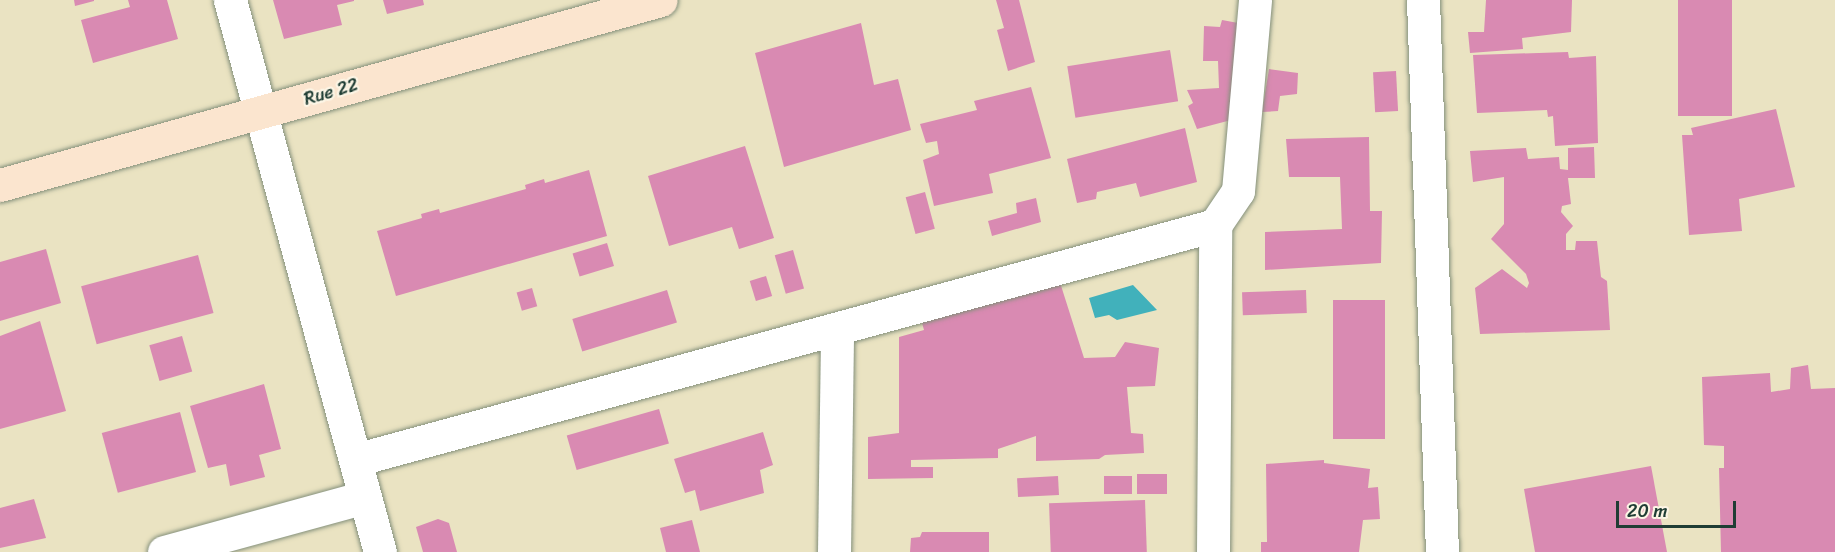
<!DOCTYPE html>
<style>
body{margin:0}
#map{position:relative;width:1835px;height:552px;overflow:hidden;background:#eae3c2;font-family:Sriracha,sans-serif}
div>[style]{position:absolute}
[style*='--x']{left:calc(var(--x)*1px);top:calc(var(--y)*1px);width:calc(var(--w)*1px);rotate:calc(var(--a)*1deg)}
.water>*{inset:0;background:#41b1bb}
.building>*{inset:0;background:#d98ab2;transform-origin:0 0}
.roads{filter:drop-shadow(0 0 2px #84907b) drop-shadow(0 0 2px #84907b)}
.street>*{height:33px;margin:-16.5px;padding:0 16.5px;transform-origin:16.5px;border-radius:16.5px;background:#fff}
.secondary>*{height:33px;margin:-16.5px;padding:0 16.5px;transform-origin:16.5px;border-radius:16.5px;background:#fbe5cf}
span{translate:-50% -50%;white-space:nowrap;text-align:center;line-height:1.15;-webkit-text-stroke:4.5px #fcf5e5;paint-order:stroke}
.street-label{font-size:18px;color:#1f3d34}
.scale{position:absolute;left:1616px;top:501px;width:120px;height:27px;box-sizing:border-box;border:3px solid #1f3d34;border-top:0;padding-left:8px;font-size:18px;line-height:21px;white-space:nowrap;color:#1f3d34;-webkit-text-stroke:4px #fcf5e5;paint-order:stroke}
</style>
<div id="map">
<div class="water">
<i style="clip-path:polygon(1133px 285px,1157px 310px,1117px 320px,1109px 315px,1095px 318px,1089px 298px)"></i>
</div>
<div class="building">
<i style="clip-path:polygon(74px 0,94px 0,94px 1px,75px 6px)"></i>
<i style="clip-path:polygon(128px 0,167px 0,178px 39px,93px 63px,81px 20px,130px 7px)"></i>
<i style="clip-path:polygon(273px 0,354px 0,354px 1px,337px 5px,342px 25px,284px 39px)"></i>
<i style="clip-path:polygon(383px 0,423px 0,424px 5px,387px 14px)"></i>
<i style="clip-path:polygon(996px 0,1019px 0,1035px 62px,1008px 71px,997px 30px,1004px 28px)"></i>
<i style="clip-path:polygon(1486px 0,1572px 0,1571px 32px,1522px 38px,1523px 49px,1470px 53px,1468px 32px,1484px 32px)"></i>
<i style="left:1678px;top:0;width:54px;height:116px"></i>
<i style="clip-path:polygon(1222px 20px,1249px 25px,1235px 119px,1197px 129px,1188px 106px,1193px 103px,1187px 90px,1219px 88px,1218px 61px,1203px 61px,1204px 26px,1220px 27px)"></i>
<i style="clip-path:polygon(861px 23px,874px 85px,898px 79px,911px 130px,784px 167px,755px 53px)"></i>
<i style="left:1170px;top:50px;width:52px;height:104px;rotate:81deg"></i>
<i style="clip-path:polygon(1568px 52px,1569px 58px,1596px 56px,1598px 143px,1555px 146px,1553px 116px,1548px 117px,1547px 110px,1477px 113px,1473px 55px)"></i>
<i style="clip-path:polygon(1269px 69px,1298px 73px,1297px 94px,1280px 96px,1278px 111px,1262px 112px)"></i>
<i style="left:1396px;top:71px;width:40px;height:23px;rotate:87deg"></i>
<i style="clip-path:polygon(1031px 87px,1051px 158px,989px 174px,993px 193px,934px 206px,923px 160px,939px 154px,937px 141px,926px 143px,920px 124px,977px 110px,974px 101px)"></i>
<i style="clip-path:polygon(1776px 109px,1795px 187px,1739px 199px,1742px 231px,1689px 235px,1682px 135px,1693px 135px,1691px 128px)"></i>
<i style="clip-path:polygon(1185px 128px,1197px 182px,1140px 197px,1136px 183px,1097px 192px,1096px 199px,1077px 203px,1067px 159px)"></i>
<i style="clip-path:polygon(1369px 137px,1370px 211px,1382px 211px,1381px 263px,1265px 270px,1265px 232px,1342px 229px,1340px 177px,1289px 177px,1286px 139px)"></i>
<i style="clip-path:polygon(745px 146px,774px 238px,739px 249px,732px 227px,669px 246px,648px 176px)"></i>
<i style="clip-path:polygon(1594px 147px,1595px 178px,1568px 178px,1571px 204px,1562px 206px,1561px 212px,1573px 226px,1566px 234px,1566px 250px,1575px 250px,1576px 241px,1597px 241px,1601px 277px,1607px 281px,1610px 330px,1480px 334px,1475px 288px,1502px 269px,1527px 288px,1529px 283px,1526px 274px,1491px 239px,1504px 224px,1504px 177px,1473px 182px,1470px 151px,1526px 148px,1528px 159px,1559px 157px,1560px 169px,1568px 170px,1568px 148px)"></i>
<i style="clip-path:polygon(589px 170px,607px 236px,396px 296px,377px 231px,422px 218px,421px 214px,439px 209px,440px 213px,526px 189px,525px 185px,544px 179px,545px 183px)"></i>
<i style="left:925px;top:192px;width:38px;height:20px;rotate:75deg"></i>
<i style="clip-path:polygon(1036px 198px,1041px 222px,992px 236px,988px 221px,1017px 213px,1016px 203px)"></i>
<i style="left:607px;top:243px;width:24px;height:36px;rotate:73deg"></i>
<i style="clip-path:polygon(46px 249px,61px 303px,0 321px,0 262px)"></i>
<i style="left:793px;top:250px;width:40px;height:19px;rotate:74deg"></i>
<i style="left:198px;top:255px;width:60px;height:121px;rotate:75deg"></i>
<i style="clip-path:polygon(1057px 273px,1084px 358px,1115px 357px,1125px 342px,1159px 348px,1155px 386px,1127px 387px,1131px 433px,1143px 434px,1144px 453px,1105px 455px,1099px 459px,1036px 461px,1036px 436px,998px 449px,998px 458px,911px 460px,911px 467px,933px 467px,933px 478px,868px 479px,868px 437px,899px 433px,899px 337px,924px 330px,920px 316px)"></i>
<i style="left:766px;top:276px;width:21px;height:17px;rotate:73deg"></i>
<i style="left:532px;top:288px;width:19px;height:16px;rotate:74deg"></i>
<i style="left:667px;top:290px;width:34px;height:99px;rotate:73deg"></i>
<i style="left:1306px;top:290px;width:23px;height:64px;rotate:88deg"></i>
<i style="left:1333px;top:300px;width:52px;height:139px"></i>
<i style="clip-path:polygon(40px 321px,66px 411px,0 429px,0 336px)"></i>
<i style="left:182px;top:336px;width:37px;height:34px;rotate:74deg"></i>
<i style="clip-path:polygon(1808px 365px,1811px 389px,1835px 388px,1835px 552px,1721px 552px,1719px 468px,1724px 468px,1724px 446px,1704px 445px,1702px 377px,1770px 373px,1771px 392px,1790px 389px,1791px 368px)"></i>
<i style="clip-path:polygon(264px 384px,281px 449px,259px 455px,265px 477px,230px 486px,226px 464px,208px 468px,190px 406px)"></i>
<i style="left:659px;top:409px;width:36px;height:96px;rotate:74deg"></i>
<i style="left:180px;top:412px;width:62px;height:81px;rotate:75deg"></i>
<i style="clip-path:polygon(763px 432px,773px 465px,760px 470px,764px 493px,700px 511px,695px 490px,685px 493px,674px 459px)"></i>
<i style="clip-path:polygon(1324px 460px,1324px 463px,1370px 469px,1368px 488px,1378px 487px,1380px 519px,1363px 520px,1359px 552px,1261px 552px,1261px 542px,1267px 542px,1266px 464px)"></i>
<i style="clip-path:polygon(1651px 466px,1667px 552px,1535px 552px,1524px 489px)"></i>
<i style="left:1137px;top:474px;width:30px;height:20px"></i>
<i style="left:1058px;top:476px;width:19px;height:41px;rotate:87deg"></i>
<i style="left:1104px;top:476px;width:28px;height:18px"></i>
<i style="clip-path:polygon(34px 499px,46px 538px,0 548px,0 508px)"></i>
<i style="left:1145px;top:500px;width:52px;height:96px;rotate:88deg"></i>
<i style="clip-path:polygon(438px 519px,449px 523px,457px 552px,423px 552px,416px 527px)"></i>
<i style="clip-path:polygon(692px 520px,700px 552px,666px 552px,660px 528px)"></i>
<i style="clip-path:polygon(922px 532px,989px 532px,989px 552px,910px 552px,911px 538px,920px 537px)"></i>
</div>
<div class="roads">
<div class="street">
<i style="--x:230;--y:0;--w:572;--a:74.8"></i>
<i style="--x:1423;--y:0;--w:552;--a:88.03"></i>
<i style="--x:355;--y:460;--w:892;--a:-15.28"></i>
<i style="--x:164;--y:552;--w:208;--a:-15.3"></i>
<i style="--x:834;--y:552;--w:223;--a:-89.2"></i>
<i style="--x:1213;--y:552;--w:327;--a:-89.6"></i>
<i style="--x:1215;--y:225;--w:41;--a:-55.9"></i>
<i style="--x:1238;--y:191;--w:192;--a:-84.9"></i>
</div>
<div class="secondary">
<i style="--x:0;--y:185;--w:686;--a:-15.64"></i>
</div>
</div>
<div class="street-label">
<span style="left:331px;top:92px;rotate:-16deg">Rue 22</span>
</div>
<div class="scale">20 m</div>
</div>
